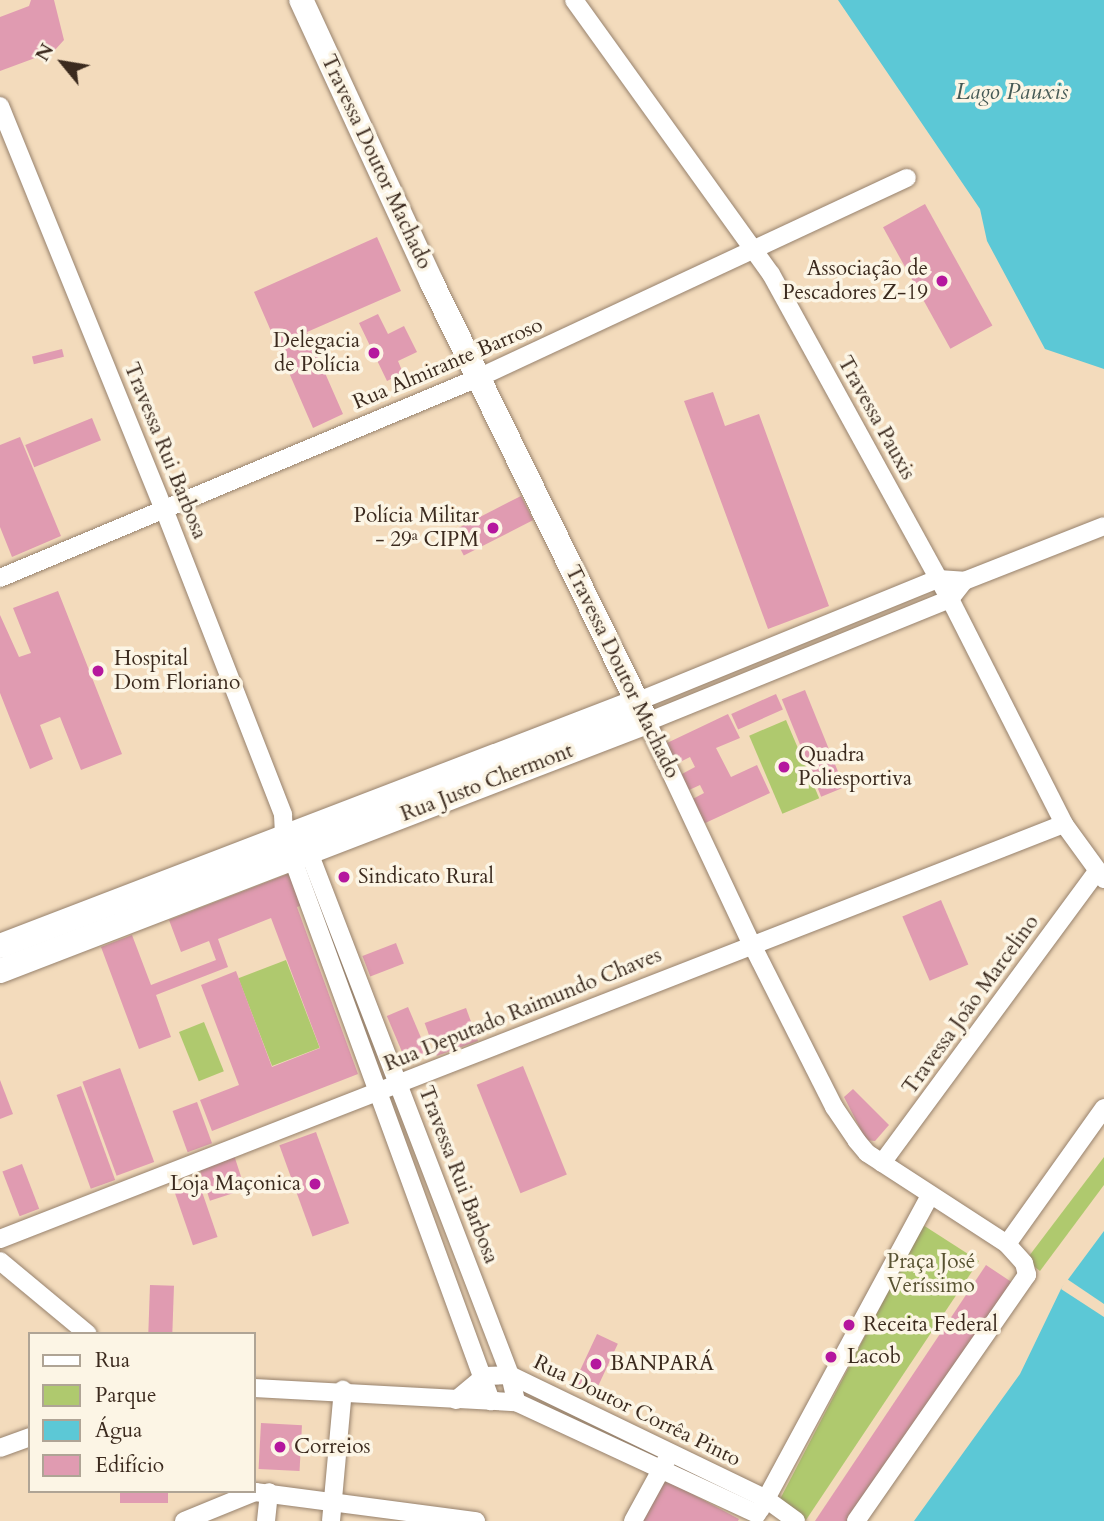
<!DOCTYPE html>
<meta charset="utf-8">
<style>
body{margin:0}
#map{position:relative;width:1104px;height:1521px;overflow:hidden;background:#f3dbbc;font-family:Cardo,serif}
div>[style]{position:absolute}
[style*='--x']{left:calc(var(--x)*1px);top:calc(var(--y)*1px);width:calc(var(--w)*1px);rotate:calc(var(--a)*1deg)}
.green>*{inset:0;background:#afc96e;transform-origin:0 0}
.water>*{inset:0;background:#5cc8d6}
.pier>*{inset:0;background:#f3dbbc}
.building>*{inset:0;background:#e09bb1;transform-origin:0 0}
.roads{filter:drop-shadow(0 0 2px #97826d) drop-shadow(0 0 2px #97826d)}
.street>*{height:18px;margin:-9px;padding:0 9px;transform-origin:9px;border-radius:9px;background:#fff}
.secondary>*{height:24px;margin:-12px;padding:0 12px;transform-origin:12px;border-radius:12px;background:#fff}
.dots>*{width:19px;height:19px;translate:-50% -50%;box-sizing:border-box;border:4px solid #fcf5e5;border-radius:50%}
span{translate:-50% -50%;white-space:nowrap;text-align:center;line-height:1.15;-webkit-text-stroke:7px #fcf5e5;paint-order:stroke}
.street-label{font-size:21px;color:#3b2a1e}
.poi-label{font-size:21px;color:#3b2a1e}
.right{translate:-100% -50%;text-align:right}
.left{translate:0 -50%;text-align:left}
.park-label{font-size:21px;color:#585232}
.water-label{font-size:23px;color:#455955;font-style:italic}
.legend{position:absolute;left:28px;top:1332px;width:228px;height:161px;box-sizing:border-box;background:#fcf5e5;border:2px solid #afa495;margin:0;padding:9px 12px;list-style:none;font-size:21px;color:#3b2a1e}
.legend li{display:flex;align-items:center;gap:14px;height:35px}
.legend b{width:35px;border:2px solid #afa495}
.north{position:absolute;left:28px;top:28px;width:70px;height:70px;-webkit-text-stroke:5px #fcf5e5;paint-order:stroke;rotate:300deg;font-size:19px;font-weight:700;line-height:28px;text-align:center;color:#3b2a1e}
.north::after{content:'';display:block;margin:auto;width:24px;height:32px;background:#3b2a1e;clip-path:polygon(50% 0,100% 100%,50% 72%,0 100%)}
</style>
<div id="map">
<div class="green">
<i style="left:786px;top:720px;width:85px;height:40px;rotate:67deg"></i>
<i style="left:286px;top:960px;width:94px;height:51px;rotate:69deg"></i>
<i style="left:204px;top:1022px;width:53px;height:27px;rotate:68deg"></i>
<i style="clip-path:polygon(1104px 1157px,1104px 1185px,1040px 1271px,1026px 1260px)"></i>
<i style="clip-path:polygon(923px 1225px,979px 1261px,806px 1520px,778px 1503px)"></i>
</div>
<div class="water">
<i style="clip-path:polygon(838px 0,1104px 0,1104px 369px,1045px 349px,987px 241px,980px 209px)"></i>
<i style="clip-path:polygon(1104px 1231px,1104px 1521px,914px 1521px,1020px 1374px,1061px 1289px)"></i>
</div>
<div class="pier">
<i style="clip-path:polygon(1067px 1279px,1104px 1304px,1104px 1317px,1061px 1289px)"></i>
</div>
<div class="building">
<i style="clip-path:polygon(31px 0,54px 0,64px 40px,54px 51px,0 71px,0 17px,29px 6px)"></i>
<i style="left:925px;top:204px;width:139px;height:48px;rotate:61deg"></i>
<i style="clip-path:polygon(377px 237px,401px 291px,307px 332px,343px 414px,313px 428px,254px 292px)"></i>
<i style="clip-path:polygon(378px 314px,388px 334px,404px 326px,417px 352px,398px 361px,403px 373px,387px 381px,359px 323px)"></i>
<i style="left:62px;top:349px;width:8px;height:31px;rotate:76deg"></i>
<i style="clip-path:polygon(713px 392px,725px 426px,759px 414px,829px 606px,768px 629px,684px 401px)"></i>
<i style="left:92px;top:418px;width:24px;height:72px;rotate:68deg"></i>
<i style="clip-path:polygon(20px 437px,61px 536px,12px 557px,0 527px,0 445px)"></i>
<i style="left:521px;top:496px;width:27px;height:78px;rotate:63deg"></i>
<i style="clip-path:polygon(58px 591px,122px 754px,81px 770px,60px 717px,40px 725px,53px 759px,30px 769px,0 693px,0 615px,19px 657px,31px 653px,13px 608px)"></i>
<i style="left:805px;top:690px;width:105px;height:25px;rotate:68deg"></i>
<i style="left:776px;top:694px;width:17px;height:49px;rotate:66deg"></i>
<i style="clip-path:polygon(728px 714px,740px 738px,716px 748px,731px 777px,757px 765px,770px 793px,701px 825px,689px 801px,704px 793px,700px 785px,687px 791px,680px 775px,695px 767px,690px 757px,676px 764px,667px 743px)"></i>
<i style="clip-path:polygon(293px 872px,305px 904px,297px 907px,358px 1074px,212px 1131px,200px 1100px,239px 1085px,201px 985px,236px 971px,272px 1067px,320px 1048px,271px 918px,218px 939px,228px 967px,156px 995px,171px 1037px,139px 1049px,101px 947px,132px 935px,151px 985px,216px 960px,209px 941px,181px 952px,169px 920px)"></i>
<i style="left:941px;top:900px;width:70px;height:42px;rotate:67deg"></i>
<i style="left:396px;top:943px;width:22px;height:36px;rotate:69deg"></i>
<i style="left:408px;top:1007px;width:51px;height:23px;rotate:67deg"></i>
<i style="left:466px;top:1008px;width:35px;height:44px;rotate:70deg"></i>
<i style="left:523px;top:1066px;width:117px;height:50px;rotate:68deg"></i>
<i style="left:120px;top:1068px;width:100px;height:40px;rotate:70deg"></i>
<i style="clip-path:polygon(0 1080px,13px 1114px,0 1119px)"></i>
<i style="left:81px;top:1086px;width:100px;height:26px;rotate:70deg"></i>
<i style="clip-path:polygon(853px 1089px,889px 1125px,875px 1141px,866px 1140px,844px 1097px)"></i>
<i style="left:197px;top:1102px;width:44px;height:26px;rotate:70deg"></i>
<i style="left:316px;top:1132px;width:97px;height:39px;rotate:70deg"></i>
<i style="left:234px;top:1155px;width:36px;height:37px;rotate:72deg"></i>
<i style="left:22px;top:1164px;width:48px;height:21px;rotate:69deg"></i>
<i style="left:199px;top:1183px;width:57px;height:26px;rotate:71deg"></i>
<i style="clip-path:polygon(986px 1265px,1013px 1283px,850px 1521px,815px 1521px)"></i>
<i style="left:150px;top:1285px;width:24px;height:49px;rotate:2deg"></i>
<i style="left:597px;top:1334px;width:23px;height:56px;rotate:25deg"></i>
<i style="left:261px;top:1423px;width:41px;height:46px;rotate:3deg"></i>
<i style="clip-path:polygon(664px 1479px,739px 1519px,738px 1521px,641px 1521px)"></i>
<i style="left:120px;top:1491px;width:48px;height:12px"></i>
</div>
<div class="roads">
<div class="street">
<i style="--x:574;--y:0;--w:337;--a:54.3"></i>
<i style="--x:771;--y:274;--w:371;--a:61.2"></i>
<i style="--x:950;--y:599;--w:252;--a:63.1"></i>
<i style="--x:1064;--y:824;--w:68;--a:54"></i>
<i style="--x:0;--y:106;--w:435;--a:67.9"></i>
<i style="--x:164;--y:509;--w:328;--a:68.7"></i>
<i style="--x:283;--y:815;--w:20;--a:87"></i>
<i style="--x:284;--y:835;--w:603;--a:69.91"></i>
<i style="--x:0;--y:578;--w:520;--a:-22.72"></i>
<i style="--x:480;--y:377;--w:471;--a:-25"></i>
<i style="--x:636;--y:702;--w:326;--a:-22.2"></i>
<i style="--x:938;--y:579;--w:26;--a:4"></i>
<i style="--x:964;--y:581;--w:150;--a:-21.4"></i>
<i style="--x:305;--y:842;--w:571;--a:68.96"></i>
<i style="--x:510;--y:1375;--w:28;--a:77"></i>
<i style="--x:882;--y:1163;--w:360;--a:-53.6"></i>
<i style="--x:0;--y:1239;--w:1142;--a:-21.31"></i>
<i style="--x:1007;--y:1244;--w:167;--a:-54.5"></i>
<i style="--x:0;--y:1261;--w:114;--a:39.7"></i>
<i style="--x:254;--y:1388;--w:262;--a:3.1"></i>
<i style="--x:516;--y:1402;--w:266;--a:24.9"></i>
<i style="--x:456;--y:1400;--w:38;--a:-40"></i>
<i style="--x:485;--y:1376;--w:25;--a:-2"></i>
<i style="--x:510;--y:1375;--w:284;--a:25.8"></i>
<i style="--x:766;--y:1499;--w:37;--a:36"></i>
<i style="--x:0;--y:1448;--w:32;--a:-20"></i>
<i style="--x:760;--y:1510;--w:358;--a:-61.6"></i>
<i style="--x:184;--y:1521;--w:77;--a:-22.2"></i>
<i style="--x:255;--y:1492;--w:223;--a:7.5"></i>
<i style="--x:266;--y:1521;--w:29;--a:-84"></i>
<i style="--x:331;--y:1521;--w:132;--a:-84.8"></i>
<i style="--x:633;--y:1521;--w:73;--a:-61.3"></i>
<i style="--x:856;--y:1521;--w:300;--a:-55.2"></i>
<i style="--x:1027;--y:1275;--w:12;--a:-104"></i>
<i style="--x:1024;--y:1263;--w:25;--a:-132"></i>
<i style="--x:1007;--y:1244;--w:167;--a:-147"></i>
<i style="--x:867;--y:1153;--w:16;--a:-130"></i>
<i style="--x:857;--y:1141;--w:41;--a:-124.1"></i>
<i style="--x:834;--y:1107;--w:184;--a:-116.8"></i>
<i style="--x:751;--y:943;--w:244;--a:-115.2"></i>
<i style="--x:647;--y:722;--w:327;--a:-22.1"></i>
<i style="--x:950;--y:599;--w:23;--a:-52"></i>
</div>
<div class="secondary">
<i style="--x:0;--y:946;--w:681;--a:-20.99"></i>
<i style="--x:0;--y:971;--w:693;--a:-21.05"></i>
<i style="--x:647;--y:722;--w:489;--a:-116.1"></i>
<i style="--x:432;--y:283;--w:312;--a:-114.8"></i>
</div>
</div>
<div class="dots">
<i style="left:942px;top:281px;background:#b5179e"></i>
<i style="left:374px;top:353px;background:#b5179e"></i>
<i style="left:493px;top:528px;background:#b5179e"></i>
<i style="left:98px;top:671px;background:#b5179e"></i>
<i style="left:784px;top:767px;background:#b5179e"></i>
<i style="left:344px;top:877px;background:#b5179e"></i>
<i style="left:315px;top:1184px;background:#b5179e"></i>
<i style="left:849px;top:1325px;background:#b5179e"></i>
<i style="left:831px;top:1357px;background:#b5179e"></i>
<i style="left:596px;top:1364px;background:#b5179e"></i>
<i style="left:280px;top:1447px;background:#b5179e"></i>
</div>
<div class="street-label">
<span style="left:376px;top:162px;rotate:65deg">Travessa Doutor Machado</span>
<span style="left:448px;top:364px;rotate:-23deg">Rua Almirante Barroso</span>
<span style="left:876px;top:418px;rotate:61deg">Travessa Pauxis</span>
<span style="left:165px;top:451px;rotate:68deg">Travessa Rui Barbosa</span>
<span style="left:622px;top:672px;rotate:64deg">Travessa Doutor Machado</span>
<span style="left:487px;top:783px;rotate:-21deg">Rua Justo Chermont</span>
<span style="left:971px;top:1005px;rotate:-54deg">Travessa João Marcelino</span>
<span style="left:523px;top:1010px;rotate:-22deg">Rua Deputado Raimundo Chaves</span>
<span style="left:458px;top:1175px;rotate:69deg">Travessa Rui Barbosa</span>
<span style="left:637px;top:1411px;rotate:26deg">Rua Doutor Corrêa Pinto</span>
</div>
<div class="poi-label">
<span class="right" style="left:928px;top:281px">Associação de<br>Pescadores Z-19</span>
<span class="right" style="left:360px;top:353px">Delegacia<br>de Polícia</span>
<span class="right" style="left:479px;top:528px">Polícia Militar<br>- 29ª CIPM</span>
<span class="left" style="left:114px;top:671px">Hospital<br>Dom Floriano</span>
<span class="left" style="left:798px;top:767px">Quadra<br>Poliesportiva</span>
<span class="left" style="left:358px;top:877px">Sindicato Rural</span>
<span class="right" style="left:301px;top:1184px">Loja Maçonica</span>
<span class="left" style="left:863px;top:1325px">Receita Federal</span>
<span class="left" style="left:847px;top:1357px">Lacob</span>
<span class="left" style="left:610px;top:1364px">BANPARÁ</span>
<span class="left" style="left:294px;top:1447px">Correios</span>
</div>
<div class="park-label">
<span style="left:931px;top:1274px">Praça José<br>Veríssimo</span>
</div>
<div class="water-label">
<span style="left:1012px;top:92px">Lago Pauxis</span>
</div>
<ul class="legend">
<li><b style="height:9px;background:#fff"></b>Rua</li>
<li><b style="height:19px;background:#afc96e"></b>Parque</li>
<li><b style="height:19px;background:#5cc8d6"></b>Água</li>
<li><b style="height:19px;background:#e09bb1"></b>Edifício</li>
</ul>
<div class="north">N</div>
</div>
